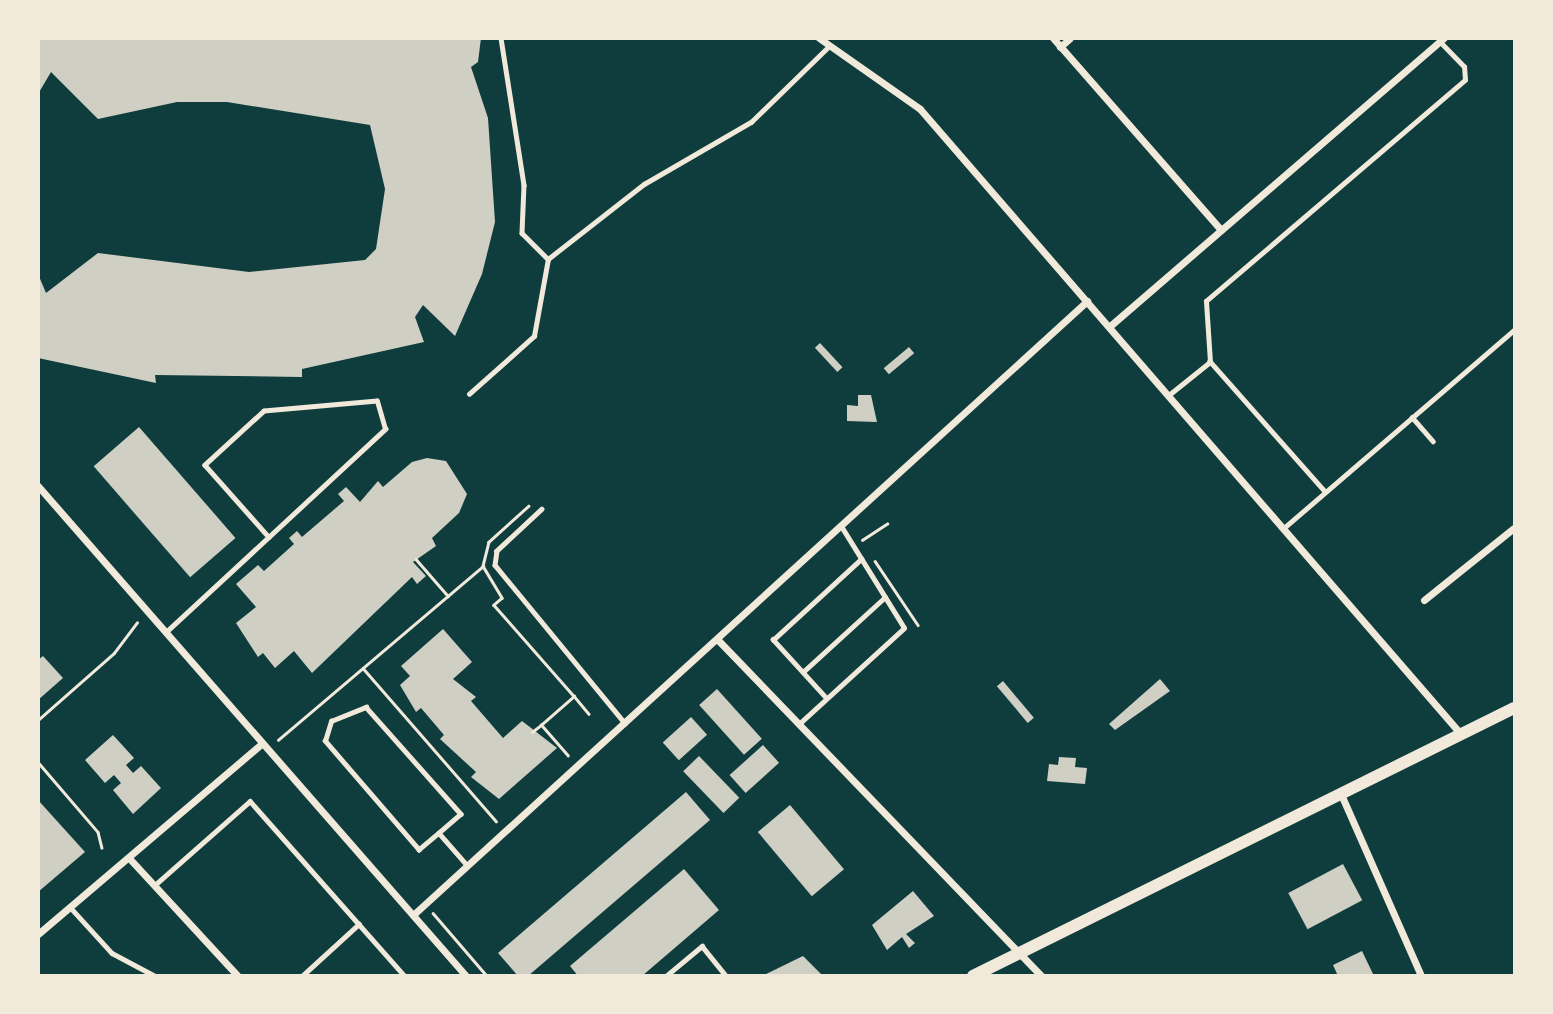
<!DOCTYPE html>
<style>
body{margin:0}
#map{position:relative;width:1553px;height:1014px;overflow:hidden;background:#0f3d3e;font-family:"Roboto Serif",serif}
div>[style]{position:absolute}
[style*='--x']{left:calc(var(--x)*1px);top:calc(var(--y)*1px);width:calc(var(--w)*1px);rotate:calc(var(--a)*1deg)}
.building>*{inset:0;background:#cfcfc3;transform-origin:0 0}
.path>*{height:2.5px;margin:-1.25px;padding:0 1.25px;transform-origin:1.25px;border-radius:1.25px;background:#f1e9da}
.service>*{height:4.5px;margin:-2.25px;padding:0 2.25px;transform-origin:2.25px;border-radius:2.25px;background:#f1e9da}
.minor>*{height:7px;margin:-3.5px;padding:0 3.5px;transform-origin:3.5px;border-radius:3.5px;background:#f1e9da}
.secondary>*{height:12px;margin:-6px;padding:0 6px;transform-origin:6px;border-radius:6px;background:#f1e9da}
span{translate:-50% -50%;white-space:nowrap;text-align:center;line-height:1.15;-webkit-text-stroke:5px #f1e9da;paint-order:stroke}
.frame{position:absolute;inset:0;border:40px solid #f1e9da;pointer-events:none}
</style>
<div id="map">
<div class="building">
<i style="clip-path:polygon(38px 38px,481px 38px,478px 62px,471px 67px,488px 118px,495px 222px,482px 274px,455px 336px,423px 305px,415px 317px,424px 342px,302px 369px,302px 377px,155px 375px,156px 383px,38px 358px,38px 274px,46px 293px,98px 253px,249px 272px,365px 260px,376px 249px,385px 189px,370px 125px,227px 102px,177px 102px,98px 119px,51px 72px,38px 94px)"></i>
<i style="left:820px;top:343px;width:33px;height:7px;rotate:47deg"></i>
<i style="left:909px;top:347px;width:8px;height:33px;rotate:50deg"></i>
<i style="clip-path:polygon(858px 395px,871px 395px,877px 422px,847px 421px,847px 405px,858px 406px)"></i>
<i style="left:139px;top:427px;width:147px;height:60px;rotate:49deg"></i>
<i style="clip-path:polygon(427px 458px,446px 461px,467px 494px,459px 513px,432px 538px,436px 546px,413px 562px,426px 576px,417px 584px,412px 577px,312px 673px,294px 651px,275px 668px,263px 653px,258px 657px,236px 623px,256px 607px,236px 584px,258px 565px,264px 571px,294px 544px,289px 538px,297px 531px,302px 537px,344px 501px,338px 494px,346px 487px,360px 502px,378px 481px,383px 487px,412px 462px)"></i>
<i style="clip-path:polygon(443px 629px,472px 662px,453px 679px,476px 697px,471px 701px,503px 738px,522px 721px,557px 748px,499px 799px,471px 777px,476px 772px,440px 739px,444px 735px,421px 708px,416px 712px,400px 685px,410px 676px,401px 666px)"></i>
<i style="clip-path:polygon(43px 656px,63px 678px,38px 700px,38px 660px)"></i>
<i style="clip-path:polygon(1160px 679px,1170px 691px,1115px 730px,1109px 724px)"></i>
<i style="left:1003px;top:681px;width:48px;height:8px;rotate:50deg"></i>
<i style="left:717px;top:689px;width:67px;height:24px;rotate:48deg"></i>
<i style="left:691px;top:717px;width:24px;height:38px;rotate:48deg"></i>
<i style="clip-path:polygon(113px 735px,134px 758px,126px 765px,133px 773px,141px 766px,161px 788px,133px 814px,113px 790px,121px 783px,114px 775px,105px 783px,85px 760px)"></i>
<i style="left:763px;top:745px;width:24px;height:45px;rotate:48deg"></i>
<i style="left:699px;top:756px;width:58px;height:22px;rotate:46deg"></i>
<i style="clip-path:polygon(1059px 757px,1076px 758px,1075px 767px,1087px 768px,1085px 784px,1047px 781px,1049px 764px,1058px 765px)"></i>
<i style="clip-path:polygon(686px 792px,710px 820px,528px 976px,518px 976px,498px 953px)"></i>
<i style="clip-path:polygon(38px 800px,85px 852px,38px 892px)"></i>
<i style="left:790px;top:805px;width:84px;height:42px;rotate:50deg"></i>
<i style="left:1343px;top:864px;width:41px;height:62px;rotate:62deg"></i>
<i style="clip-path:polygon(684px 869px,719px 910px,642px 976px,578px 976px,570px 966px)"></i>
<i style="clip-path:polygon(913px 891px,934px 916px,906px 934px,915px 943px,909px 948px,902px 937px,887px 950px,872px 925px)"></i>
<i style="clip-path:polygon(1362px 951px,1374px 976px,1338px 976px,1333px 965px)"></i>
<i style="clip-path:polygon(803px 956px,823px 976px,762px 976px)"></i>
</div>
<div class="path">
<i style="--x:529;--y:506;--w:54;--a:138"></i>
<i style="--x:489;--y:542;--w:25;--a:104"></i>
<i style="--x:483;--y:566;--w:37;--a:59"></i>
<i style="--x:502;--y:598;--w:11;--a:139"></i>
<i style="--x:494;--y:605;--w:121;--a:48.7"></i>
<i style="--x:862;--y:540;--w:30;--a:-33"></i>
<i style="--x:416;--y:559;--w:49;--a:49.1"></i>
<i style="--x:875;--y:561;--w:77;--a:56.1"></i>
<i style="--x:363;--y:668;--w:203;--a:49"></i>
<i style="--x:38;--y:720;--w:101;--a:-41.4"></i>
<i style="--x:114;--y:653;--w:38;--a:-53"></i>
<i style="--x:532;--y:732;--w:11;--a:-38"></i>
<i style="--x:278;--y:740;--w:269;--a:-40.3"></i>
<i style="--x:568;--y:756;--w:41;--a:-131.1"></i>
<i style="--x:541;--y:725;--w:44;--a:-41.3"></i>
<i style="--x:574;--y:696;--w:23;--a:50"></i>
<i style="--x:38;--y:762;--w:92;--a:49.4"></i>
<i style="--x:98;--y:832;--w:16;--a:76"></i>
<i style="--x:433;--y:913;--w:83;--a:49.4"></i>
</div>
<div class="service">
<i style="--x:501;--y:38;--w:149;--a:81.1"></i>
<i style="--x:524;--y:185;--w:48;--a:92.4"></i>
<i style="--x:522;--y:233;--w:37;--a:45"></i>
<i style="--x:548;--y:259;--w:122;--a:-38"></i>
<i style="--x:644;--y:184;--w:124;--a:-30.1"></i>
<i style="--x:751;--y:122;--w:107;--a:-44.2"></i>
<i style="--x:469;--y:394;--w:87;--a:-41.7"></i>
<i style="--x:534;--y:336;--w:78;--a:-79.7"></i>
<i style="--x:1170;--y:394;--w:51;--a:-38.7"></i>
<i style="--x:1412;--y:417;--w:32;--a:49"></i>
<i style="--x:1325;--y:492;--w:174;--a:-131.5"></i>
<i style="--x:1210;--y:362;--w:61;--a:-93.8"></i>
<i style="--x:1206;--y:301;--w:340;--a:-40.5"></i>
<i style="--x:1465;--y:80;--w:13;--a:-94"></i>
<i style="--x:1464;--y:67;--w:35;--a:-134"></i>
<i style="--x:542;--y:509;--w:62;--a:137"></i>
<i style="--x:497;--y:551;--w:14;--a:98"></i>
<i style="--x:495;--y:565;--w:205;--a:50.6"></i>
<i style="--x:1285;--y:527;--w:302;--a:-40.7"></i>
<i style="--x:166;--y:632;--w:299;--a:-42.8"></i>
<i style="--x:385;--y:429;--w:29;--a:-106"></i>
<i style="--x:377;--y:401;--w:113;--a:174.9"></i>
<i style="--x:264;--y:411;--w:80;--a:137.5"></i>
<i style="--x:205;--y:465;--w:96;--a:48.4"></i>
<i style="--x:803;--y:672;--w:111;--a:-42.4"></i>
<i style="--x:826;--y:698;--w:79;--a:-132.4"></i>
<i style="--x:773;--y:640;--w:120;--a:-42.6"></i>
<i style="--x:799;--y:724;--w:142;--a:-42.4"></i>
<i style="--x:904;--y:628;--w:118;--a:-121.8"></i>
<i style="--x:439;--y:833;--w:26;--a:140"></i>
<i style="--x:419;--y:850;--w:144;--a:-130.8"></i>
<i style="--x:325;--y:741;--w:21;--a:-73"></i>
<i style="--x:331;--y:721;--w:38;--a:-22"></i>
<i style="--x:366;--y:707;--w:143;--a:48.4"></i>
<i style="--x:461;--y:814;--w:29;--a:139"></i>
<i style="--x:439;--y:833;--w:43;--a:48.8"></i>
<i style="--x:156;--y:884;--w:125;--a:-41.4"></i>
<i style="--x:250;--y:801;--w:234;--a:48.5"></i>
<i style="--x:70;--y:907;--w:62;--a:47.6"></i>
<i style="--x:112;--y:953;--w:49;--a:28.1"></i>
<i style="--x:302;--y:976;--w:77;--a:-42.4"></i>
<i style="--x:666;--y:976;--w:47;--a:-39.8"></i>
<i style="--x:702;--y:946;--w:38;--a:51"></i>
</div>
<div class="minor">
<i style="--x:819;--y:38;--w:123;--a:35.1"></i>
<i style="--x:920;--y:109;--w:825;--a:49.13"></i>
<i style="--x:1053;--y:38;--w:255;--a:48.8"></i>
<i style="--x:1060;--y:47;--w:13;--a:-42"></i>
<i style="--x:1110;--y:326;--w:441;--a:-40.8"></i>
<i style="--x:38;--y:486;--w:651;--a:48.86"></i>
<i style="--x:1424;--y:600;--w:115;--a:-38.7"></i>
<i style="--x:718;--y:640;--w:466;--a:46.1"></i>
<i style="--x:1340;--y:792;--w:201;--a:66.2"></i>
<i style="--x:129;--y:858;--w:161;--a:47.3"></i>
<i style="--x:413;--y:915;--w:912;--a:-42.33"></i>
<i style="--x:38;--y:934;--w:293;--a:-40.4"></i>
</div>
<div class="secondary">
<i style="--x:973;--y:976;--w:604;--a:-26.35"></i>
</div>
<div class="frame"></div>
</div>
